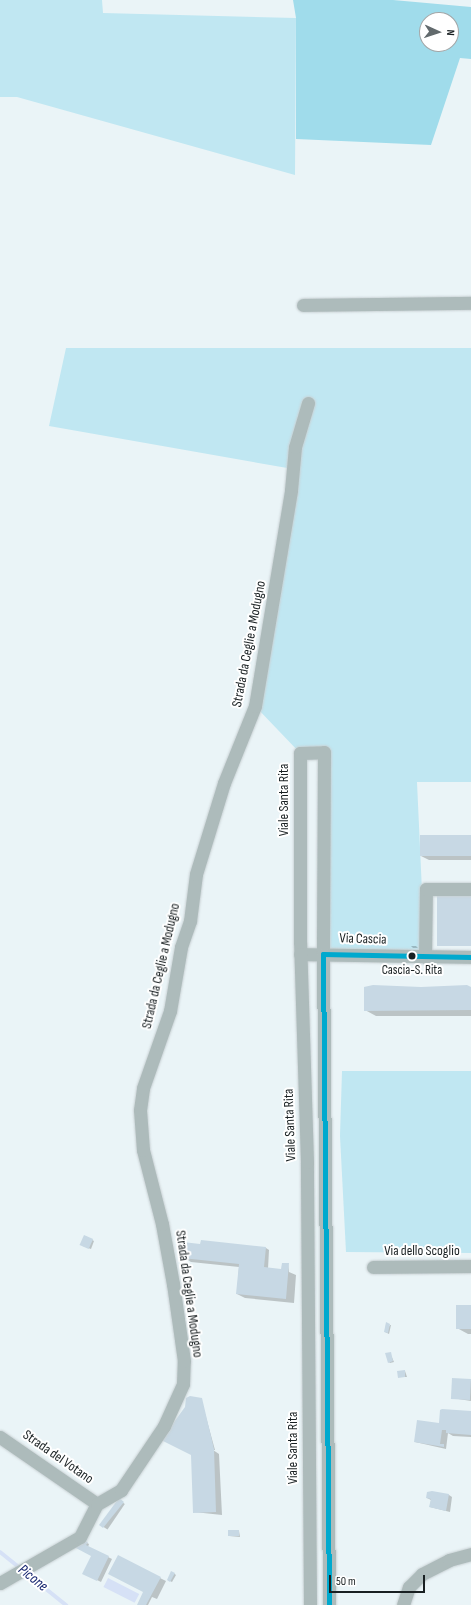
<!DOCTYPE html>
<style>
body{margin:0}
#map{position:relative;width:471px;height:1605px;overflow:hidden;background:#eaf4f7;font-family:"Sofia Sans Condensed",sans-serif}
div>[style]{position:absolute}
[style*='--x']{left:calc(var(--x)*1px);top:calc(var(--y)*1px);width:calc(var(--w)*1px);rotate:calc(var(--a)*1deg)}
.green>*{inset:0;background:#c0e7f2}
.forest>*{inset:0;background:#a0dceb}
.water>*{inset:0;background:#d6e1f6;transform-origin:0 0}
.shadow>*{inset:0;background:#0003;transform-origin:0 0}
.stream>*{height:4px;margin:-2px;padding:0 2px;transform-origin:2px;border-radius:2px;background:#d6e1f6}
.building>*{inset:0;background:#c7d8e4;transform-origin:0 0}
.roads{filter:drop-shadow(0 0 1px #c9d1d4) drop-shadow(0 0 1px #c9d1d4)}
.street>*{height:13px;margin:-6.5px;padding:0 6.5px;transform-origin:6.5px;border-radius:6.5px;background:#adbbbb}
.bus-1>*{height:5px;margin:-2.5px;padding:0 2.5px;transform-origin:2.5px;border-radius:2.5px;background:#00a9ce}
.dots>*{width:11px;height:11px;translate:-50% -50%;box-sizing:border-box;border:2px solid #fff;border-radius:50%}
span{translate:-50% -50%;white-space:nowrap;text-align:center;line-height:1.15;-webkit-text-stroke:4px #fff;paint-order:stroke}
.bus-label{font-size:13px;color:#192022}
.street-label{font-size:14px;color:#192022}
.water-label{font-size:15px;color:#13236e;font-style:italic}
.north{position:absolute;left:419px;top:12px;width:40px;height:40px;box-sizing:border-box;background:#fff;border:1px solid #a3a6a7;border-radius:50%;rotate:93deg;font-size:11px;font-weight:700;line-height:16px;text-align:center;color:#192022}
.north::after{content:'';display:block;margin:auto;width:14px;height:18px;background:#626a6d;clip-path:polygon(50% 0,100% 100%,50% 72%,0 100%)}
.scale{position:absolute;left:329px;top:1575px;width:96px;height:18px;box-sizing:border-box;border:2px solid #192022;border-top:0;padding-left:5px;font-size:12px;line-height:14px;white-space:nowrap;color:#192022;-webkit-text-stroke:3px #fff;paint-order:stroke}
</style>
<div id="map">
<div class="green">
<i style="clip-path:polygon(0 0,102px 0,103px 13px,296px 18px,295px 175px,17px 97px,0 97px)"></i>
<i style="clip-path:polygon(66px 348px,471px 348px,471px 782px,417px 782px,425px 957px,323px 954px,324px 752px,300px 753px,255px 706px,293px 469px,49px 426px)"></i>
<i style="clip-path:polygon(342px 1071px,471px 1071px,471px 1253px,346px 1252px,340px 1136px)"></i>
</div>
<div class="forest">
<i style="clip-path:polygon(evenodd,293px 0,393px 0,471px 7px,471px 59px,460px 58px,431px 145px,296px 139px,296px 18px,293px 0,427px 20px,451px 20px,451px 44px,427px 44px,427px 20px)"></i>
</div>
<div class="water">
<i style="left:108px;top:1578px;width:35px;height:10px;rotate:27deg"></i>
</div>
<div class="shadow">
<i style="clip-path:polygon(471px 836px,471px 860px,429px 860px,421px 856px)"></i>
<i style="clip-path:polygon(471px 894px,471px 946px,439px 946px)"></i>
<i style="clip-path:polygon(411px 946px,416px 946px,418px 948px,413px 948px)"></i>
<i style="clip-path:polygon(471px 988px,471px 1016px,376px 1016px,365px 1010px)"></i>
<i style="clip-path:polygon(85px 1236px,94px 1241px,91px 1249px,83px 1246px)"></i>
<i style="clip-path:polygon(266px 1248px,269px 1250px,268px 1269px,286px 1271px,288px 1264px,289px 1272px,296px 1275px,294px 1303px,245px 1298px,237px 1294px,239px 1267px,191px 1262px,183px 1257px)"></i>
<i style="clip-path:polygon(471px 1306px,471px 1334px,468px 1334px,457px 1328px)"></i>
<i style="clip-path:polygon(390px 1325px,391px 1325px,389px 1334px,385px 1332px)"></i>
<i style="clip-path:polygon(390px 1353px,394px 1362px,390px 1363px,389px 1362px)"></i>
<i style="clip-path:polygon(405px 1371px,407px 1377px,399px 1377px)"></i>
<i style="clip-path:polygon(471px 1380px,471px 1401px,452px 1398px)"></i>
<i style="clip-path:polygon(201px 1399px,215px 1450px,213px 1450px,219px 1454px,222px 1515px,194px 1512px,192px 1454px)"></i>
<i style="clip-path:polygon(471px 1412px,471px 1437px,453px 1436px,448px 1433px,446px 1449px,415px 1442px,440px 1424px)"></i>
<i style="clip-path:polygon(449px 1495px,452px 1497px,450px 1512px,430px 1507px,431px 1500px,427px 1498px)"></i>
<i style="left:119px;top:1500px;width:7px;height:31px;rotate:34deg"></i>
<i style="clip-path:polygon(239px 1531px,240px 1537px,229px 1536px)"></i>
<i style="clip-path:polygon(85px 1542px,89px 1544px,88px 1547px,112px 1559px,101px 1582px,87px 1575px,92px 1555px,76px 1547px)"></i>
<i style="clip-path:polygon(172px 1572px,176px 1575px,172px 1582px,168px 1580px)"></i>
<i style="clip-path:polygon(160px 1578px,166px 1581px,157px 1599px,152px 1597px,148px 1605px,138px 1605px)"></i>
</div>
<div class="stream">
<i style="--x:0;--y:1552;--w:85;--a:38.8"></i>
</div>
<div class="building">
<i style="left:420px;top:835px;width:51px;height:21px"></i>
<i style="left:437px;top:893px;width:34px;height:53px"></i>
<i style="clip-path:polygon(373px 985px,421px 987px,467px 985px,471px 987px,471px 1010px,364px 1011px,364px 987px)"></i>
<i style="left:84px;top:1235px;width:10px;height:11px;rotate:24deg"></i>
<i style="clip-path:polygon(201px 1240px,266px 1247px,264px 1267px,281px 1269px,282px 1263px,289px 1263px,286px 1299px,236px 1294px,239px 1264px,182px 1258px,183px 1242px,200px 1244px)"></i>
<i style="left:456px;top:1305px;width:15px;height:24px"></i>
<i style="clip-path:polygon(386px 1322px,390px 1324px,388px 1333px,384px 1332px)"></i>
<i style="clip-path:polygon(391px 1352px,393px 1361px,388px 1363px,385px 1353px)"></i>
<i style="clip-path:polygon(405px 1370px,405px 1377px,398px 1378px,397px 1371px)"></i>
<i style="left:452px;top:1378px;width:19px;height:21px;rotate:3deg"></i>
<i style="clip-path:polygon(190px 1396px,202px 1398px,214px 1449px,216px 1512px,193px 1513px,191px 1455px,161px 1440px,185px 1407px,186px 1398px)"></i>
<i style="clip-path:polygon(442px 1409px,471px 1411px,471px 1435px,446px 1433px,446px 1430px,442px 1430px,440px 1444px,444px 1444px,444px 1447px,414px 1442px,417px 1420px,439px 1423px,440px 1410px)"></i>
<i style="clip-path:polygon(432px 1491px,449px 1494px,446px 1511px,429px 1507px,431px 1499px,426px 1498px,427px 1492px)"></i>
<i style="clip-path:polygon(119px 1498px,124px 1502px,103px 1528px,99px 1525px)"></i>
<i style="left:228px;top:1530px;width:11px;height:6px"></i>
<i style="clip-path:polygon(85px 1541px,88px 1542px,86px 1545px,109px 1556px,97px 1581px,82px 1574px,91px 1556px,74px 1547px)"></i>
<i style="clip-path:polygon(118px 1555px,161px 1577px,146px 1605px,137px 1605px,143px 1592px,108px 1574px)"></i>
<i style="clip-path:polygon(171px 1571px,175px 1573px,170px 1582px,167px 1580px)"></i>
</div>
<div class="roads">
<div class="street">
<i style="--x:303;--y:305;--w:168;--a:-0.7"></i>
<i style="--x:300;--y:954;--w:171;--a:1"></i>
<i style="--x:425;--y:957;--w:68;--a:-89.2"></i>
<i style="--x:426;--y:889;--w:45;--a:0"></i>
<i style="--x:373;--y:1267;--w:98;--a:-0.6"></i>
<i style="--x:0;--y:1437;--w:118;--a:34.6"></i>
<i style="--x:0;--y:1583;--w:92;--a:-29.9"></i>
<i style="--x:80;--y:1537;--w:37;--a:-63"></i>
<i style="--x:97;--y:1504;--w:28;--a:-30"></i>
<i style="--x:121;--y:1490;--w:77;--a:-56.1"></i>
<i style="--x:164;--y:1426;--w:46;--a:-65.7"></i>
<i style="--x:183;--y:1384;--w:23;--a:-88"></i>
<i style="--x:184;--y:1361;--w:78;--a:-98.1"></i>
<i style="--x:173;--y:1284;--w:61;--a:-100.4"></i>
<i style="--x:162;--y:1224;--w:76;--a:-104.4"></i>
<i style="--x:143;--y:1150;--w:40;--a:-94.3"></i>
<i style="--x:140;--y:1110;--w:22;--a:-82"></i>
<i style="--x:143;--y:1088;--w:82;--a:-70.7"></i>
<i style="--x:170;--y:1011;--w:65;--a:-80.2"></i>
<i style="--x:181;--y:947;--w:28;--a:-71"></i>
<i style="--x:190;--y:921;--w:47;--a:-82.7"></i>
<i style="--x:196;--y:874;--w:95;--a:-72.9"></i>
<i style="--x:224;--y:783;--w:83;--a:-68.1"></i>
<i style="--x:255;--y:706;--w:219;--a:-80.5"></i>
<i style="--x:291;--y:490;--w:43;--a:-84.7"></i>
<i style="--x:295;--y:447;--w:46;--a:-73.5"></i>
<i style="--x:310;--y:1605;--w:443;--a:-90.4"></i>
<i style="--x:307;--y:1162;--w:220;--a:-91.8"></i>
<i style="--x:300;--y:942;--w:189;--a:-90"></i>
<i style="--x:300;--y:753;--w:24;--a:-2"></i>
<i style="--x:324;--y:752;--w:202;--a:90.3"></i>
<i style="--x:323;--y:954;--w:651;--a:89.47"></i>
<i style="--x:403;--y:1605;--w:19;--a:-72"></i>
<i style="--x:409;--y:1587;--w:18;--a:-45"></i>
<i style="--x:422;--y:1574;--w:30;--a:-27"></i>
<i style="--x:449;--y:1560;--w:23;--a:-15"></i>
</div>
</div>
<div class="bus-1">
<i style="--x:329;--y:1605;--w:651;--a:-90.53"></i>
<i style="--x:323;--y:954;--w:148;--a:1.2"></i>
</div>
<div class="dots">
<i style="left:412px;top:956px;background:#192022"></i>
</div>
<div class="bus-label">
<span style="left:412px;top:970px">Cascia-S. Rita</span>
</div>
<div class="street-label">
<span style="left:249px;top:644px;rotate:-79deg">Strada da Ceglie a Modugno</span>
<span style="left:284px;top:800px;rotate:-90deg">Viale Santa Rita</span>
<span style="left:363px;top:939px;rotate:2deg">Via Cascia</span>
<span style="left:161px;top:966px;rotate:-77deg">Strada da Ceglie a Modugno</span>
<span style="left:290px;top:1125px;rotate:-92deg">Viale Santa Rita</span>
<span style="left:422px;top:1251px">Via dello Scoglio</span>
<span style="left:189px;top:1294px;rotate:82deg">Strada da Ceglie a Modugno</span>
<span style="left:293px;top:1448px;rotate:-90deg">Viale Santa Rita</span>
<span style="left:58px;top:1457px;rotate:35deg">Strada del Votano</span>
</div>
<div class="water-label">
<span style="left:33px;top:1578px;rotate:39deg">Picone</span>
</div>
<div class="north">N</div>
<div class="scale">50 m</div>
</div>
